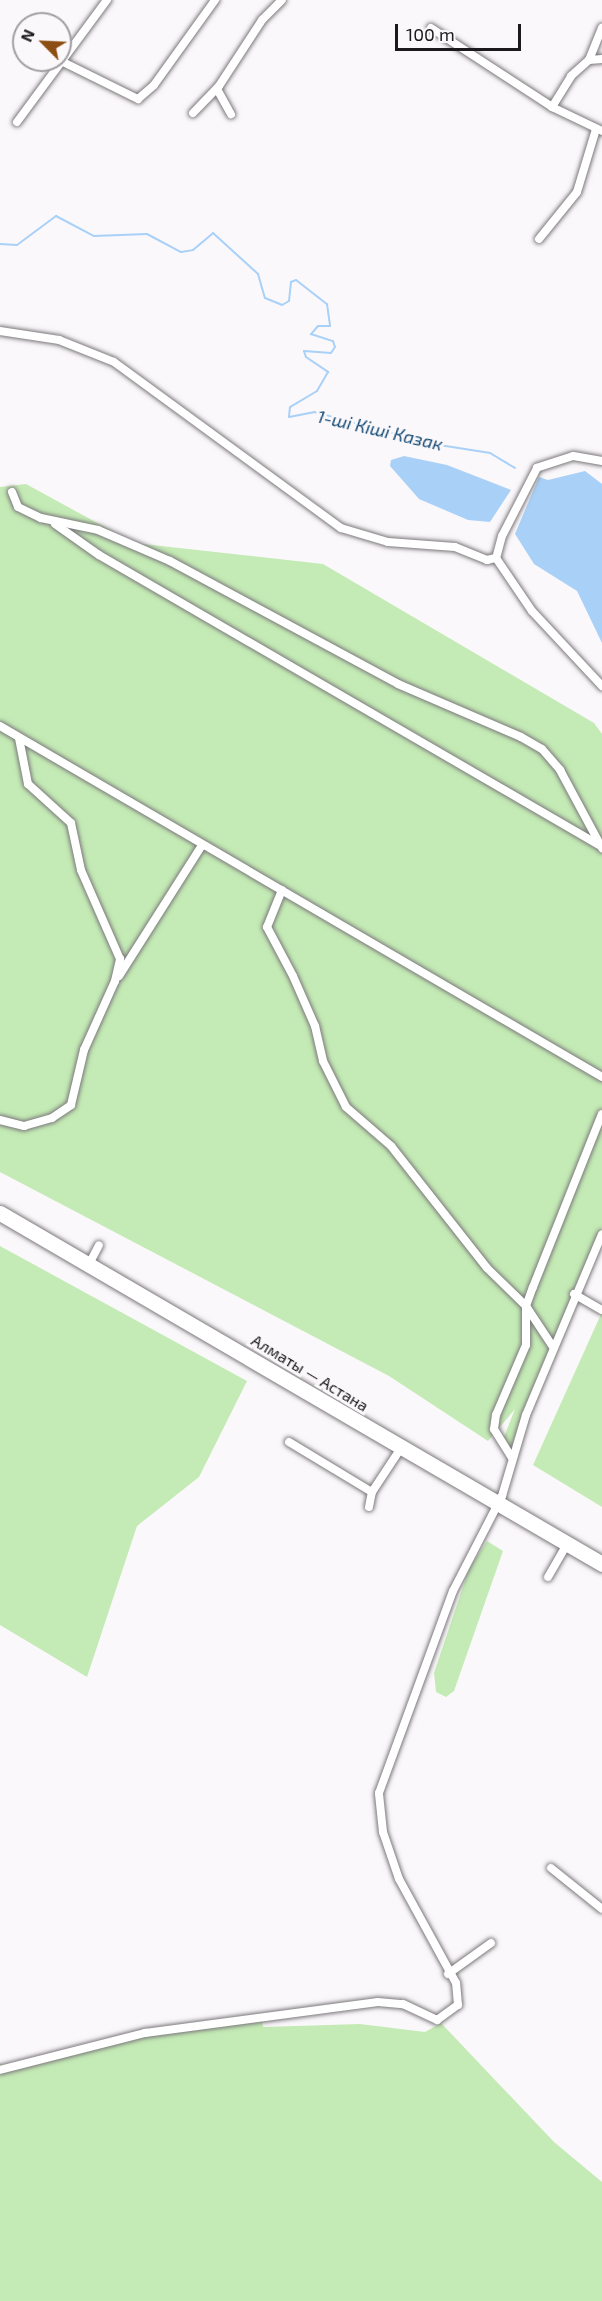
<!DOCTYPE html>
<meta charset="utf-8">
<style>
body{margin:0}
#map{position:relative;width:602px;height:2301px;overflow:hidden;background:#fbf8fb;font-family:"Exo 2",sans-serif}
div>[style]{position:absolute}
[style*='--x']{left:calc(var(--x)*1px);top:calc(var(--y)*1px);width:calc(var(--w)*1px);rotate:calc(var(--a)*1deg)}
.green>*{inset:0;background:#c4ebb5}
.water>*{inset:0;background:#a9d1f8}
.stream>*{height:2px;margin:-1px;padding:0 1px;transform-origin:1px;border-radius:1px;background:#a9d1f8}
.roads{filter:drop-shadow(0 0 2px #7c797c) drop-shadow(0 0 2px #7c797c)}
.street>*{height:8px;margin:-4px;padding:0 4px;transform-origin:4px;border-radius:4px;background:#fff}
.highway>*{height:15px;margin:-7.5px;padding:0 7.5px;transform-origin:7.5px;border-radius:7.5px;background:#fff}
span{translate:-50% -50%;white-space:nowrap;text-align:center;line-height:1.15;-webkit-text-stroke:6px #fbf8fb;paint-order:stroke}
.street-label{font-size:16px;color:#1b191b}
.water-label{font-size:18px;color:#124975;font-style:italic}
.north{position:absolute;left:12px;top:12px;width:60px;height:60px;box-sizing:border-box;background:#fbf8fb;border:2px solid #a19fa1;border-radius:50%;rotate:294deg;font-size:16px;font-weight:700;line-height:24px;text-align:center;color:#1b191b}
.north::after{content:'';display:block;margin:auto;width:21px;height:27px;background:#8c4e13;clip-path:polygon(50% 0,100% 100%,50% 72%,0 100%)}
.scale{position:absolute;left:395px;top:24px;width:126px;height:27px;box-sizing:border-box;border:3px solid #1b191b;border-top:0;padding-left:8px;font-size:18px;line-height:21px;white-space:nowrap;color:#1b191b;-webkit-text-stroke:4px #fbf8fb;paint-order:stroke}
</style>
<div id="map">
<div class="green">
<i style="clip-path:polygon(26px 484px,134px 543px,323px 564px,594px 723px,602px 734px,602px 1227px,515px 1454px,504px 1437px,515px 1409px,488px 1441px,389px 1376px,0 1172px,0 487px)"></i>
<i style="clip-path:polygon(0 1246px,247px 1381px,199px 1477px,137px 1526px,87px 1677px,0 1625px)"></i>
<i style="clip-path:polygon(602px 1312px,602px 1507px,533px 1465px)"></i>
<i style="clip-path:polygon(487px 1541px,503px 1551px,454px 1691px,446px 1697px,436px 1692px,434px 1673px,469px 1569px)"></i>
<i style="clip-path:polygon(262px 2017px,263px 2027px,360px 2024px,425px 2032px,441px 2023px,554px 2142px,602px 2182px,602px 2301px,0 2301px,0 2063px,3px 2066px,132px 2035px)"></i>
</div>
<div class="water">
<i style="clip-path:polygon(404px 456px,447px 465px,511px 490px,490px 522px,468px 520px,419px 499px,390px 466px,391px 460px)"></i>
<i style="clip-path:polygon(585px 471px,602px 484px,602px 643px,577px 591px,534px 564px,515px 534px,539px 477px,548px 480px)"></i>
</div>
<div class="stream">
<i style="--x:0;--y:244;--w:17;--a:3"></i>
<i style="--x:17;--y:245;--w:49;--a:-36.6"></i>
<i style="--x:56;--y:216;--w:43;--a:27.8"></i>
<i style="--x:94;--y:236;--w:53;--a:-2.2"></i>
<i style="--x:147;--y:234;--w:38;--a:28"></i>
<i style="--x:181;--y:252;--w:12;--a:-9"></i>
<i style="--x:193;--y:250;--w:26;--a:-40"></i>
<i style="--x:213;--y:233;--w:61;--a:42.3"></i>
<i style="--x:258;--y:274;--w:25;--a:74"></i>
<i style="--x:265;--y:298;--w:18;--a:22"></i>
<i style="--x:282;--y:305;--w:8;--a:-30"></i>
<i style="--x:289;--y:301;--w:19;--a:-84"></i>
<i style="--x:291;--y:282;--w:5;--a:-22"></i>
<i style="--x:296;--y:280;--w:39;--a:38"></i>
<i style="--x:327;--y:304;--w:22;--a:82"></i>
<i style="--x:330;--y:326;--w:12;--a:180"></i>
<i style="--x:318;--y:326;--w:11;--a:131"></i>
<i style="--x:311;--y:334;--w:23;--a:18"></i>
<i style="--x:333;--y:341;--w:6;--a:72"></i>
<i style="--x:335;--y:347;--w:7;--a:124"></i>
<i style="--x:331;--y:353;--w:27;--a:-176"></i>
<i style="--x:304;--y:351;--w:6;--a:72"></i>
<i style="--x:306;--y:357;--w:27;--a:34"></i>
<i style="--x:328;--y:372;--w:22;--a:120"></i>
<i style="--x:317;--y:391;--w:31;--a:149"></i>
<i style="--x:290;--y:407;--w:10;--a:96"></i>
<i style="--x:289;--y:417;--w:25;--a:-11"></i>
<i style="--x:314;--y:412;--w:123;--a:15.1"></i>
<i style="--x:433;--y:444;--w:58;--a:9"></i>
<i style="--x:490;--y:453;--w:29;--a:31"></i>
</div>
<div class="roads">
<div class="street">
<i style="--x:431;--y:28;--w:145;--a:33.1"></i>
<i style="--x:552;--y:107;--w:55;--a:25.6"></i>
<i style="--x:589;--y:60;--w:13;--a:-4"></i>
<i style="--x:63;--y:62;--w:84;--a:26.3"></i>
<i style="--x:138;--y:99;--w:21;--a:-41"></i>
<i style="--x:154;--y:85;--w:105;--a:-54.3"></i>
<i style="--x:217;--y:89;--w:29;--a:61"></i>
<i style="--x:552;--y:107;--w:36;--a:-58"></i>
<i style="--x:571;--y:76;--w:24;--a:-42"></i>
<i style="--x:589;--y:60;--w:35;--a:-68"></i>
<i style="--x:193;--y:113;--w:37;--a:-46"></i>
<i style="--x:219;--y:86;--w:79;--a:-56.9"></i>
<i style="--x:262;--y:20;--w:28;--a:-45"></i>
<i style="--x:17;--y:122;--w:152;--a:-53.6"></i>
<i style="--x:539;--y:239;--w:60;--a:-51"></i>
<i style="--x:577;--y:192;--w:66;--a:-73.2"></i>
<i style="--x:0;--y:331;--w:60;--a:8.7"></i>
<i style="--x:59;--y:340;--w:59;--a:21.8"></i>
<i style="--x:114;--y:362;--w:281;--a:36.2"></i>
<i style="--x:341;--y:528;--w:49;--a:16.6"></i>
<i style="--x:388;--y:542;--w:67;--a:4.3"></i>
<i style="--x:455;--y:547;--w:35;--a:22"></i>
<i style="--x:487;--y:560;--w:9;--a:-13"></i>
<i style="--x:602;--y:461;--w:29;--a:-170"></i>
<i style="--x:573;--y:456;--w:38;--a:162"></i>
<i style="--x:537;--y:468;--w:76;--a:117.2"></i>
<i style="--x:502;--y:536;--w:23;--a:105"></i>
<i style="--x:496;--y:558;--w:64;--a:55.8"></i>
<i style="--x:532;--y:611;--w:103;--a:47"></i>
<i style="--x:12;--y:492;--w:16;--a:68"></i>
<i style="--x:18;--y:507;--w:25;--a:26"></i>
<i style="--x:41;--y:518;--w:58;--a:11.9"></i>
<i style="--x:98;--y:530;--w:78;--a:23.3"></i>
<i style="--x:170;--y:561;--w:259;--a:28.3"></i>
<i style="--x:398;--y:684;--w:134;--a:23.3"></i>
<i style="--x:521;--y:737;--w:24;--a:30"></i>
<i style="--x:542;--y:749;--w:28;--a:49"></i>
<i style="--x:560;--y:770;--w:89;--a:61.7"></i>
<i style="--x:55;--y:524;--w:54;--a:35.2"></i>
<i style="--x:99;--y:555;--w:578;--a:30.11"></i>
<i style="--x:0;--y:726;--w:697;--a:30.24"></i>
<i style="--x:282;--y:890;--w:40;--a:112"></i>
<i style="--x:267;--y:927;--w:55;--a:62"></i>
<i style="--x:293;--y:976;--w:55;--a:66.3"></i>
<i style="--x:315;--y:1026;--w:36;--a:77"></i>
<i style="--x:323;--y:1061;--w:51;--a:63.4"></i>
<i style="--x:346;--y:1107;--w:60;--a:40.9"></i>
<i style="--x:391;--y:1146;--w:155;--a:51.8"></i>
<i style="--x:487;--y:1268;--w:54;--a:44.3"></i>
<i style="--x:526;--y:1306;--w:49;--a:56.6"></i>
<i style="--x:119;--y:976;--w:155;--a:-57.6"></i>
<i style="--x:0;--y:1120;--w:25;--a:14"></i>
<i style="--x:24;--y:1126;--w:29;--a:-16"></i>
<i style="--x:52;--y:1118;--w:23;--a:-34"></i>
<i style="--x:71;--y:1105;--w:57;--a:-76.7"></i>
<i style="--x:84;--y:1050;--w:76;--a:-65.8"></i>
<i style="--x:115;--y:981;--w:23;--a:-77"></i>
<i style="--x:120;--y:959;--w:97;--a:-113.7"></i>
<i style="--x:81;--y:870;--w:48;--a:-102"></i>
<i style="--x:71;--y:823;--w:58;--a:-137.8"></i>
<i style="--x:28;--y:784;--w:47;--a:-101.1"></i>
<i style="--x:89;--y:1264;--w:21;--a:-62"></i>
<i style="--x:574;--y:1294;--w:32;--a:30"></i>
<i style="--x:289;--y:1442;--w:97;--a:31.1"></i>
<i style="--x:372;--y:1492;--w:53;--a:-56.6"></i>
<i style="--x:512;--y:1458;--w:34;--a:-122"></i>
<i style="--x:494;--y:1429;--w:14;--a:-82"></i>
<i style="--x:496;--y:1415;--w:76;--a:-66.8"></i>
<i style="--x:526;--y:1345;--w:39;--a:-90"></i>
<i style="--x:526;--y:1306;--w:20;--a:-70"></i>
<i style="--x:533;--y:1287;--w:186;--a:-68.3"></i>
<i style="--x:369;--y:1507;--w:15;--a:-79"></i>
<i style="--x:548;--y:1577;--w:38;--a:-60"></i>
<i style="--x:551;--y:1868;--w:65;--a:38.8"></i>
<i style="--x:448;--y:1974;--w:53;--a:-35.8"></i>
<i style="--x:0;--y:2070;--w:150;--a:-14.3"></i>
<i style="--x:145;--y:2033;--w:235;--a:-7.6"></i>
<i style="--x:378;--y:2002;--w:25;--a:5"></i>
<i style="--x:403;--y:2004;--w:38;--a:25"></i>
<i style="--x:437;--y:2020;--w:26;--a:-36"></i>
<i style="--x:458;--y:2005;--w:22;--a:-95"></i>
<i style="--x:456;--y:1983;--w:119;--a:-118.7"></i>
<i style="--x:399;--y:1879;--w:50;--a:-108.8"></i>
<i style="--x:383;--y:1832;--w:39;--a:-96"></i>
<i style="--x:379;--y:1793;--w:215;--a:-69.9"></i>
<i style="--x:453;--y:1591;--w:107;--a:-62.7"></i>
<i style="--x:502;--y:1496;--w:84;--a:-73.5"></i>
<i style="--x:526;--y:1415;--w:196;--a:-67.2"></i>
</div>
<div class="highway">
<i style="--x:0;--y:1213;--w:697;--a:30.24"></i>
</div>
</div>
<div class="street-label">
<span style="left:310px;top:1373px;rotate:31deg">Алматы — Астана</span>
</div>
<div class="water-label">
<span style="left:380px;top:430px;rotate:13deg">1-ші Кіші Казак</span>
</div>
<div class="north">N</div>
<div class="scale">100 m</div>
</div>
